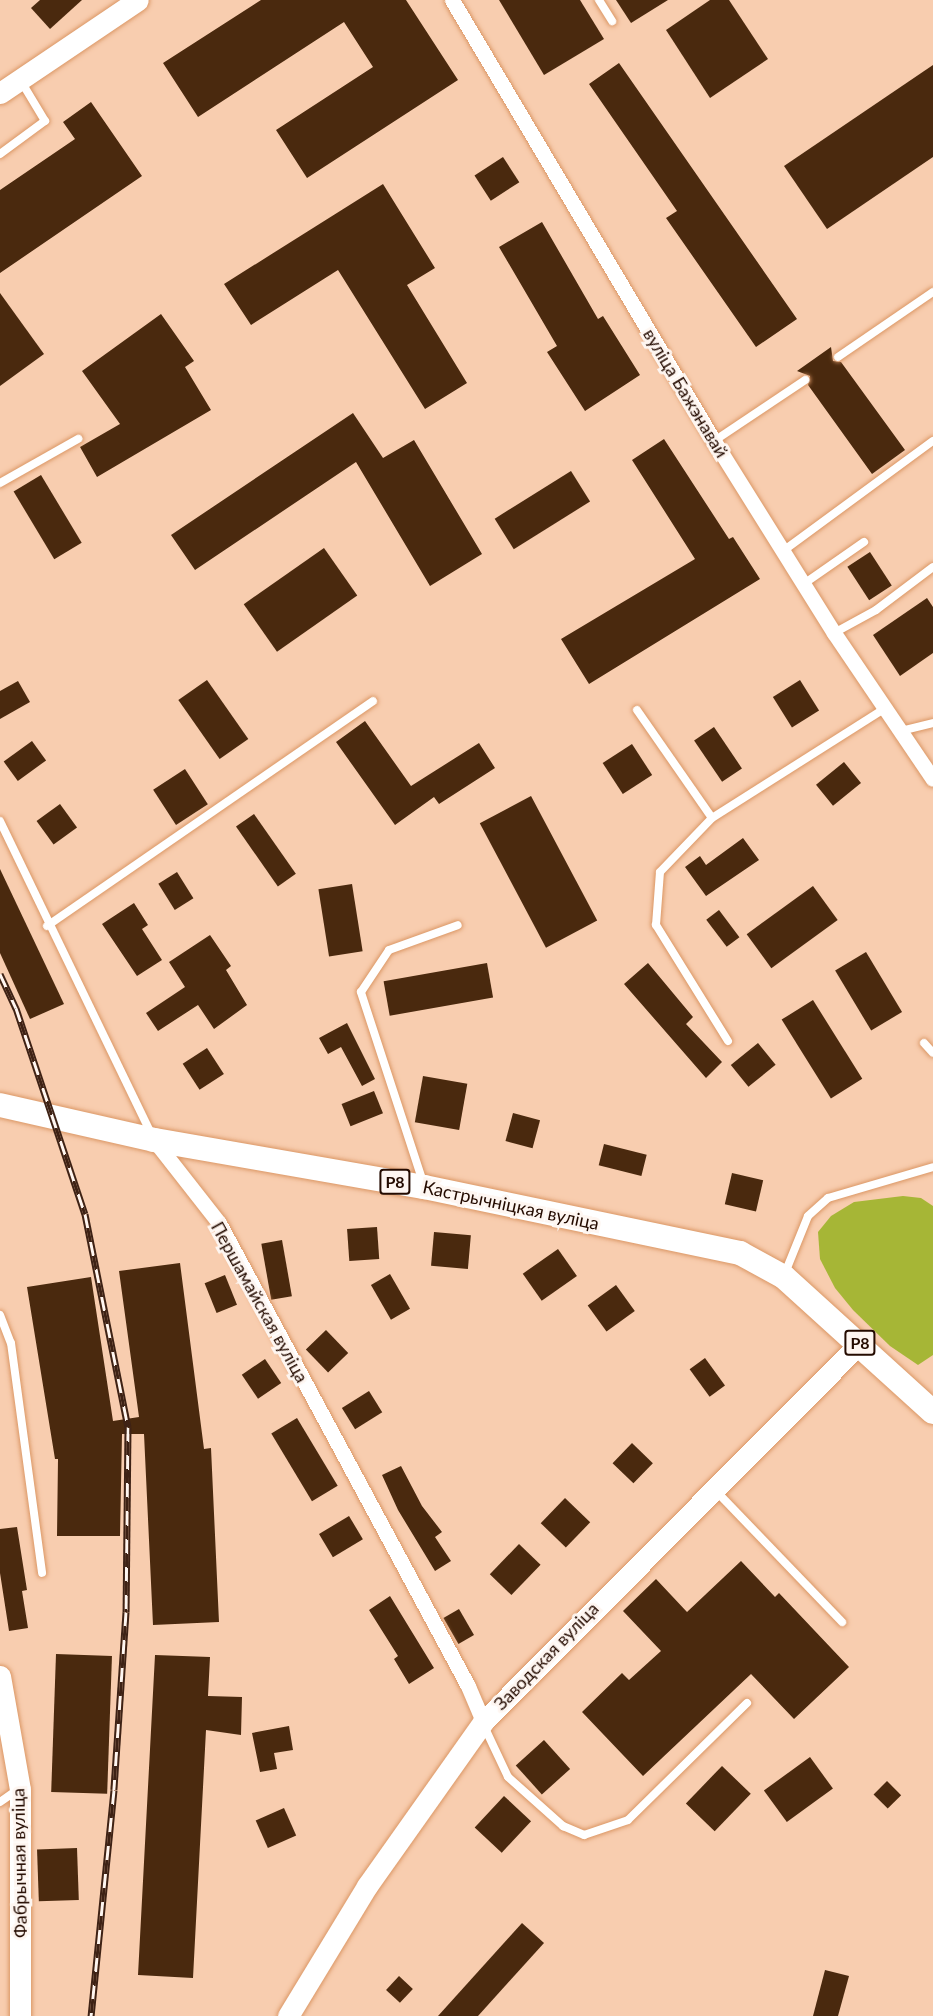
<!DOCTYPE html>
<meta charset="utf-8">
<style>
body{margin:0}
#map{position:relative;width:933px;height:2016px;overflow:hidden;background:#f8cdaf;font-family:Lato,sans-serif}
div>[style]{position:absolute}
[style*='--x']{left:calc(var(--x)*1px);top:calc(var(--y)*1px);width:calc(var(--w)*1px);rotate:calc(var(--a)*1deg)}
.green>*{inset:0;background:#a6b636}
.building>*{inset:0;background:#4a290e;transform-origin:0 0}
.roads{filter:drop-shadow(0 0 2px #db9765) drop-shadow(0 0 2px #db9765)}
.lane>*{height:8px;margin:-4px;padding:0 4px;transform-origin:4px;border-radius:4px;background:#fff}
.street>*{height:15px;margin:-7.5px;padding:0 7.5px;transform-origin:7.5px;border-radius:7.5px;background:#fff}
.secondary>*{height:21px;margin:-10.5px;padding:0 10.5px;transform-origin:10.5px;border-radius:10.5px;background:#fff}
.primary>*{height:24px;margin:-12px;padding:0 12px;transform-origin:12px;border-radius:12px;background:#fff}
.rail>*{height:7px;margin-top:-3.5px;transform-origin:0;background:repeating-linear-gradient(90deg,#fef6f1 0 14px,#3e2215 0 28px);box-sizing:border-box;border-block:2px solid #3e2215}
span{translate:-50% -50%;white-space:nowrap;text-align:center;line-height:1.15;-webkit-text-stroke:6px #fef6f1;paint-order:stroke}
.shield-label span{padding:2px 4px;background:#fef6f1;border:2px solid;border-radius:4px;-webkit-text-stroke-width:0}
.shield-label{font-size:16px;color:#240b00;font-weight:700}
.street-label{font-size:18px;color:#240b00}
</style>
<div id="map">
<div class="green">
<i style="clip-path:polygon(903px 1196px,921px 1198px,933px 1206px,933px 1355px,918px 1365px,890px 1346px,853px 1310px,835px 1288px,820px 1259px,818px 1232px,831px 1216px,854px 1202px)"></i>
</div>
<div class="building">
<i style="clip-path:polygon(40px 0,82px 0,50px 29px,31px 8px)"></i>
<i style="clip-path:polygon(261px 0,406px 0,458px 80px,307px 178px,276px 130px,373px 67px,344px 22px,198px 117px,163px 63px)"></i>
<i style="clip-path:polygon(499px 0,580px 0,604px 39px,544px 75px)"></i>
<i style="clip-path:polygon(616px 0,668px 0,631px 23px)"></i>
<i style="clip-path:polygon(710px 0,729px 0,768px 59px,710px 98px,666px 30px)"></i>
<i style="clip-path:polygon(619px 63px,797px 319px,756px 347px,666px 218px,677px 211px,589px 84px)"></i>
<i style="clip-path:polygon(933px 65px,933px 157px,827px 229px,784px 166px)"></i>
<i style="clip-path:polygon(91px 102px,142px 176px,0 273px,0 190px,75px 139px,63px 122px)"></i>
<i style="left:503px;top:157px;width:30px;height:34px;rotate:57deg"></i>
<i style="clip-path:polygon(383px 184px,435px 268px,407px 285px,467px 383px,425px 409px,338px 270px,251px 325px,224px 284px)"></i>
<i style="clip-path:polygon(542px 222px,598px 319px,603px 316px,640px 375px,585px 411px,547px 352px,557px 346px,499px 247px)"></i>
<i style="clip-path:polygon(0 293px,44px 354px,0 386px)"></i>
<i style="clip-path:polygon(161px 314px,194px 361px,185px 367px,211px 410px,97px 477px,80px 447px,120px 424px,82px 371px)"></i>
<i style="clip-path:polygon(831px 347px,833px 361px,841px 362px,905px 450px,872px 474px,808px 385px,810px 376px,797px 371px)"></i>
<i style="clip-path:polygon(353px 413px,383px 458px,414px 440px,482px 554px,430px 586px,356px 462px,195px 570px,171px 535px)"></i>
<i style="clip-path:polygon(664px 439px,729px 539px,733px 537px,760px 579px,589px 684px,561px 639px,695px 559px,632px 460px)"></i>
<i style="left:571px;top:471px;width:36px;height:90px;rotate:58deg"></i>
<i style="left:41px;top:475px;width:79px;height:32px;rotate:59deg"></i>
<i style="left:324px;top:548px;width:58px;height:98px;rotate:55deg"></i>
<i style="left:870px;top:552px;width:40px;height:27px;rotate:57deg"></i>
<i style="clip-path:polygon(927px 598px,933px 607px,933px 653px,900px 676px,873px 635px)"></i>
<i style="left:207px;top:680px;width:72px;height:35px;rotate:55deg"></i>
<i style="left:800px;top:680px;width:36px;height:32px;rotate:58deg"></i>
<i style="clip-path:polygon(18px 681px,30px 702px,0 719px,0 691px)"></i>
<i style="clip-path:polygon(365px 721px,411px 786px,479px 743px,495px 768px,439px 804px,434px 797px,395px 825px,336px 742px)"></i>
<i style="left:714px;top:727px;width:50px;height:24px;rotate:56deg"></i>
<i style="left:32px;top:741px;width:24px;height:35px;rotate:54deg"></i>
<i style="left:632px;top:744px;width:37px;height:35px;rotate:57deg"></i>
<i style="left:844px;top:762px;width:27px;height:36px;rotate:51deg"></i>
<i style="left:185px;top:769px;width:42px;height:38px;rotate:57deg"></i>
<i style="left:531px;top:796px;width:141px;height:58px;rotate:62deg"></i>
<i style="left:60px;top:804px;width:29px;height:29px;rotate:54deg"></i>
<i style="left:254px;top:814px;width:73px;height:22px;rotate:55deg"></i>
<i style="clip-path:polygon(743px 838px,759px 860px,706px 896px,685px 867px,700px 856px,706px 865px)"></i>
<i style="clip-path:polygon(0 869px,64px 1004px,30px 1019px,0 953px)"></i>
<i style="left:177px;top:872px;width:31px;height:22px;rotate:58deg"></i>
<i style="left:352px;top:884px;width:68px;height:34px;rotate:81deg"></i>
<i style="left:813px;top:886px;width:42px;height:82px;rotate:54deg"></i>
<i style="clip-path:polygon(134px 903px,148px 925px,142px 929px,162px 960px,137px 976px,102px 924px)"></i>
<i style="left:719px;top:910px;width:34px;height:16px;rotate:53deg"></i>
<i style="clip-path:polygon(210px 935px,231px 966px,226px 970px,247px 1005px,214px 1029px,198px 1005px,158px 1031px,146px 1013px,185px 987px,169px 962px)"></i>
<i style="left:866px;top:952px;width:70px;height:36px;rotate:59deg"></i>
<i style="left:487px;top:963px;width:35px;height:105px;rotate:80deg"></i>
<i style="clip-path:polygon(648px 963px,693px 1017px,686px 1024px,722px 1062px,706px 1078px,624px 984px)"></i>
<i style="left:813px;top:1000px;width:93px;height:37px;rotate:58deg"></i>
<i style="clip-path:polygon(347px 1023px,375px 1079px,362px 1086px,341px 1047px,328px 1054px,319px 1038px)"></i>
<i style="left:758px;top:1043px;width:28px;height:35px;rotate:51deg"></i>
<i style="left:207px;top:1048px;width:31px;height:29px;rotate:57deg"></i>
<i style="left:423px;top:1076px;width:45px;height:47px;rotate:10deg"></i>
<i style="left:374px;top:1091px;width:24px;height:35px;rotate:68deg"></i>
<i style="left:513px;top:1113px;width:28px;height:29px;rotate:15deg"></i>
<i style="left:604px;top:1144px;width:44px;height:22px;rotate:14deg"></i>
<i style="left:732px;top:1173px;width:32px;height:32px;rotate:13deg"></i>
<i style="left:377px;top:1227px;width:32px;height:30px;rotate:86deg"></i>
<i style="left:434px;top:1232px;width:37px;height:34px;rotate:5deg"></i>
<i style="left:282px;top:1240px;width:57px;height:21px;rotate:80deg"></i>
<i style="left:558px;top:1249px;width:33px;height:43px;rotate:55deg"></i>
<i style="clip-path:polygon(180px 1263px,204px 1449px,211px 1448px,219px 1622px,153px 1625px,144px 1434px,122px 1434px,120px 1536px,57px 1536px,58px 1459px,55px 1459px,27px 1287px,91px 1277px,113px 1421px,139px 1417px,119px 1271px)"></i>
<i style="left:390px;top:1274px;width:40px;height:22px;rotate:60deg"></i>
<i style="left:225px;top:1275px;width:32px;height:22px;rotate:68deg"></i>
<i style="left:616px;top:1285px;width:32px;height:35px;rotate:54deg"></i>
<i style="left:326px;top:1330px;width:32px;height:28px;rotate:46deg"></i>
<i style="left:705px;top:1358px;width:34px;height:19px;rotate:54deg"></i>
<i style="left:265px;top:1359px;width:29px;height:28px;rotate:56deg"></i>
<i style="left:369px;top:1391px;width:25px;height:32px;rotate:58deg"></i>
<i style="left:297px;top:1418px;width:79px;height:30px;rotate:59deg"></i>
<i style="left:632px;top:1443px;width:29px;height:28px;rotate:44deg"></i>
<i style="clip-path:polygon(401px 1466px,422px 1506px,442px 1532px,435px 1537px,451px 1561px,435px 1571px,398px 1510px,382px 1475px)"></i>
<i style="left:565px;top:1498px;width:35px;height:35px;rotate:44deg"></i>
<i style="left:349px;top:1516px;width:27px;height:35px;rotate:59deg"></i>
<i style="clip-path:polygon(17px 1527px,27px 1590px,22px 1591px,28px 1628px,9px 1631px,0 1573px,0 1529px)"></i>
<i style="left:519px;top:1544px;width:30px;height:42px;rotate:44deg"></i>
<i style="clip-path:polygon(741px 1561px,775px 1597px,779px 1593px,849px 1667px,794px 1719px,751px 1674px,643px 1776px,582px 1712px,622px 1673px,629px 1680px,661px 1651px,623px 1611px,656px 1579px,687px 1612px)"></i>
<i style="clip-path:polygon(390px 1596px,434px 1668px,409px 1684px,394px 1659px,398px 1656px,369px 1610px)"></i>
<i style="left:459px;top:1609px;width:30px;height:18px;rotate:60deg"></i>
<i style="left:56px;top:1654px;width:56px;height:138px;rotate:2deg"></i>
<i style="clip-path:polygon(155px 1655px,210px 1657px,208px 1696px,242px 1697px,241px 1735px,206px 1730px,193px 1978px,138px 1975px)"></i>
<i style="clip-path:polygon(289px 1726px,293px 1750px,274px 1753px,277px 1769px,260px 1772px,252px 1733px)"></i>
<i style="left:544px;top:1740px;width:39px;height:38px;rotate:48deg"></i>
<i style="left:810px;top:1757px;width:39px;height:57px;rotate:54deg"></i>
<i style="left:722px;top:1766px;width:40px;height:52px;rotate:44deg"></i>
<i style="left:887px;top:1781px;width:20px;height:19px;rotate:45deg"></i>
<i style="left:504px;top:1796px;width:37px;height:43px;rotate:43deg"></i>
<i style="left:284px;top:1808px;width:30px;height:31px;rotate:66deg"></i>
<i style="left:77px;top:1848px;width:52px;height:40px;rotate:88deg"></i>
<i style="clip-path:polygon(522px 1923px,544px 1943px,478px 2016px,438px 2016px)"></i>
<i style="clip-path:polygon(825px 1970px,849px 1976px,838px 2016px,813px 2016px)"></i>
<i style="left:399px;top:1976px;width:19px;height:19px;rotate:43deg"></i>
</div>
<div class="roads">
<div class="lane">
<i style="--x:599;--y:0;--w:25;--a:58"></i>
<i style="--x:0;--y:154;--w:56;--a:-36.3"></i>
<i style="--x:45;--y:121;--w:47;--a:-121"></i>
<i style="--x:838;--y:357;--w:115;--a:-34.4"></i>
<i style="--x:714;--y:441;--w:110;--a:-33.8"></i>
<i style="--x:0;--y:483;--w:90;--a:-29.4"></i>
<i style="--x:783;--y:551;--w:186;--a:-36.3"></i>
<i style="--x:805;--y:583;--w:72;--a:-34.8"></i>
<i style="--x:834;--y:633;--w:48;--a:-28.7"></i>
<i style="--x:876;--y:610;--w:71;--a:-37"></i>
<i style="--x:637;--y:710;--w:131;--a:55.2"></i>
<i style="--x:901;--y:731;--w:33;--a:-14"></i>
<i style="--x:0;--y:821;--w:350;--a:64.2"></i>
<i style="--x:47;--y:926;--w:396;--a:-34.6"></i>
<i style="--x:728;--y:1041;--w:137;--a:-121.8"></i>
<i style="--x:656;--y:925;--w:53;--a:-85.7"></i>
<i style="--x:660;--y:872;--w:75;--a:-46.1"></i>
<i style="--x:712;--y:818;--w:205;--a:-32.4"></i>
<i style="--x:924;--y:1043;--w:13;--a:48"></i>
<i style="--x:423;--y:1182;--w:200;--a:-108.1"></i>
<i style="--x:361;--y:992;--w:50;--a:-56.3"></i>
<i style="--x:389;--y:950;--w:73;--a:-19.9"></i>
<i style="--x:785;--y:1273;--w:61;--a:-68"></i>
<i style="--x:808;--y:1216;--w:27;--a:-42"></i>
<i style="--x:828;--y:1198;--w:109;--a:-16.4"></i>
<i style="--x:0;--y:1315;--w:30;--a:69"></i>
<i style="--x:11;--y:1343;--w:232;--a:82.3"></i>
<i style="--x:716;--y:1491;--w:182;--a:46.1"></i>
<i style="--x:484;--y:1726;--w:56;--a:64.8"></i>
<i style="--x:508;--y:1777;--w:74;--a:41.7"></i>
<i style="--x:563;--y:1826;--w:23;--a:23"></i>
<i style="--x:584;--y:1835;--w:46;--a:-18.8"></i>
<i style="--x:628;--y:1820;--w:167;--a:-44.5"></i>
<i style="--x:0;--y:1802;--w:19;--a:-35"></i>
</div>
<div class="street">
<i style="--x:452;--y:0;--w:513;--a:59.29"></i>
<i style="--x:714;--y:441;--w:226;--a:58"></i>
<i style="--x:834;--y:633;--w:176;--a:55.9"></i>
<i style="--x:154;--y:1140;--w:105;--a:51.9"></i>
<i style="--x:219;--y:1223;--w:526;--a:61.73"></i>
<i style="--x:468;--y:1686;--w:39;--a:67"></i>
</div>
<div class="secondary">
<i style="--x:0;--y:93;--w:166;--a:-34"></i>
<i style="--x:0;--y:1676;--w:115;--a:80"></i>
<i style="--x:20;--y:1789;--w:227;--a:90"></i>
<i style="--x:288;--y:2016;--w:152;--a:-58.7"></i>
<i style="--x:367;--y:1886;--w:201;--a:-54.7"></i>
<i style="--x:483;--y:1722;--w:535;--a:-45.15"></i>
</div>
<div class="primary">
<i style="--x:0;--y:1105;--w:158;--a:12.8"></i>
<i style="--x:154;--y:1140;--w:274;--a:9.9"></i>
<i style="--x:424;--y:1187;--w:323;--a:11.8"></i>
<i style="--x:740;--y:1253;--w:50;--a:28.6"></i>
<i style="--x:784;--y:1277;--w:201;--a:42.2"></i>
</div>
</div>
<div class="rail">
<i style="--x:0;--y:974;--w:38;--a:65"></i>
<i style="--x:16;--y:1008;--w:217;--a:71.5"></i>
<i style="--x:85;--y:1214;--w:217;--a:78.6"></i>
<i style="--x:128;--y:1427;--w:185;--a:90.6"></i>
<i style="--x:126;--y:1612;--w:178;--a:93.9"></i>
<i style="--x:114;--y:1790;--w:227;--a:95.8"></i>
</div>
<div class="shield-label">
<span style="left:395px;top:1182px">Р8</span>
<span style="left:860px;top:1343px">Р8</span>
</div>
<div class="street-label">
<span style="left:686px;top:393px;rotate:59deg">вуліца Бажэнавай</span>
<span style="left:511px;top:1205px;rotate:12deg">Кастрычніцкая вуліца</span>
<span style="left:260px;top:1302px;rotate:61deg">Першамайская вуліца</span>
<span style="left:546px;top:1656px;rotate:-46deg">Заводская вуліца</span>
<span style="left:19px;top:1863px;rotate:-91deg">Фабрычная вуліца</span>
</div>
</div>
